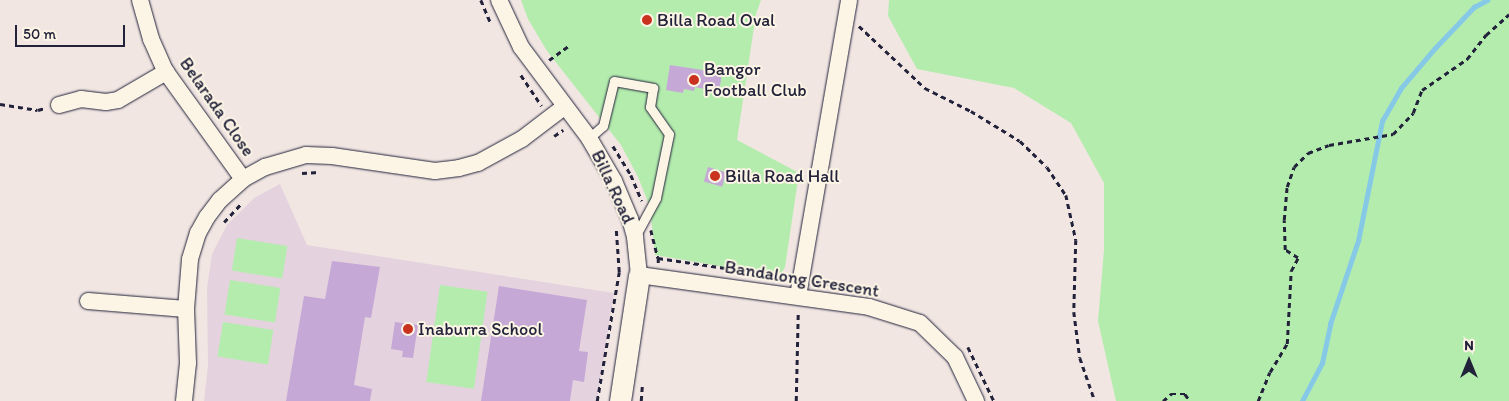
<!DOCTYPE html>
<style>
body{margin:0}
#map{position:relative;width:1509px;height:401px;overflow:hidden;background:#f1e6e2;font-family:Itim,sans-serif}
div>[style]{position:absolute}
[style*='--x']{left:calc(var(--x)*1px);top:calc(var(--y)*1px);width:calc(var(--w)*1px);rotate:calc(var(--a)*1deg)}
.built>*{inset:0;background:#e4d3de}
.green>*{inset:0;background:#b4ecae;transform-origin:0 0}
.stream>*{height:4.5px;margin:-2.25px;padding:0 2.25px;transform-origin:2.25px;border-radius:2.25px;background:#86c9e7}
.building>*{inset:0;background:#c5a8d5;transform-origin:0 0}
.path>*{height:2.5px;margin-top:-1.25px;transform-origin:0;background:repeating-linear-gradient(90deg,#22223b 0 5px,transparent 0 9px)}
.roads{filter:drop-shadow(0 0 1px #22223b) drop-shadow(0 0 1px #22223b)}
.service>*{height:9px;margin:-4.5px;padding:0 4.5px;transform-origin:4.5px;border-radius:4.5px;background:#fcf5e5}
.minor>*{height:16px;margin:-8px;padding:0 8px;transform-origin:8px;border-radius:8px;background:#fcf5e5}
.tertiary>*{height:21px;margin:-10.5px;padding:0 10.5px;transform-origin:10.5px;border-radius:10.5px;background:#fcf5e5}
.dots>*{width:14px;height:14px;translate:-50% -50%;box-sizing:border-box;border:2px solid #fcf5e5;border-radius:50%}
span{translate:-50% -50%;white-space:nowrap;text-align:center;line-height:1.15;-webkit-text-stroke:4px #fcf5e5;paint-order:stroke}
.poi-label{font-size:18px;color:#22223b}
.left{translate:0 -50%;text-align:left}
.street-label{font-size:18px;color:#22223b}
.north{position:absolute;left:1444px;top:336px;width:50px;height:50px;-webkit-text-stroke:4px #fcf5e5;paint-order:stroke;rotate:0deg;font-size:14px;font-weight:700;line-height:20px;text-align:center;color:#22223b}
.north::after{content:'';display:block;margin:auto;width:18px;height:22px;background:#22223b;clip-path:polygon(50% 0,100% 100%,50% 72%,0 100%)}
.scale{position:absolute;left:15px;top:25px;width:110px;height:22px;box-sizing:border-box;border:2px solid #22223b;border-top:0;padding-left:6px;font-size:15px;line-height:18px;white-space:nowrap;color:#22223b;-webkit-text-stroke:4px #fcf5e5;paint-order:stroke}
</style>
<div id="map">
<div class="built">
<i style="clip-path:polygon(280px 184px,307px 245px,614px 293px,597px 401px,204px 401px,208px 365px,207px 288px,212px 254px,227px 225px,254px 198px)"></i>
</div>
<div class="green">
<i style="clip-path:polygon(521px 0,761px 0,756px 14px,737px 140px,799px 173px,785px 267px,781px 274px,773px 275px,655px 255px,650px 207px,638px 177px,621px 145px,547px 51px,528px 19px)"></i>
<i style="clip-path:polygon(889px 0,1509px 0,1509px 401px,1116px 401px,1098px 321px,1104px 250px,1104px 183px,1071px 123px,1014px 88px,917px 69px,888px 16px)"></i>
<i style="left:237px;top:238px;width:51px;height:33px;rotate:9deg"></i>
<i style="left:230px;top:280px;width:51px;height:35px;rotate:9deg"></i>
<i style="left:440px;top:285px;width:48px;height:98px;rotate:8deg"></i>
<i style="left:223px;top:322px;width:51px;height:35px;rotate:9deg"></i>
</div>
<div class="stream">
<i style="--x:1302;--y:401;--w:43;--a:-62.2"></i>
<i style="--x:1322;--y:363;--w:40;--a:-78"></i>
<i style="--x:1330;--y:324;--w:88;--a:-71.4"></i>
<i style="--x:1358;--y:241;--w:122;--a:-78.7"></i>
<i style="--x:1382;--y:121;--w:38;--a:-60"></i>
<i style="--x:1401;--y:88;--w:52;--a:-49.6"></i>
<i style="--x:1435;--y:48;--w:57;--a:-46.4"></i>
<i style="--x:1474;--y:7;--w:15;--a:-28"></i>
</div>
<div class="building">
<i style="clip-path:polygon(670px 65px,722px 73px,719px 92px,695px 87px,694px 91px,684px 89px,683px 93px,666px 90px)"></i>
<i style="left:708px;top:167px;width:19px;height:15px;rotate:16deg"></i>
<i style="clip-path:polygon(332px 261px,380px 267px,371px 318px,365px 317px,354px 385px,372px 389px,370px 401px,286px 401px,304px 296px,325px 299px)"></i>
<i style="clip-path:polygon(499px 286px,587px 300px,579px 351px,588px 352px,584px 382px,573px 380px,570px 401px,481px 401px)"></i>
<i style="clip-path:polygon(395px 322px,418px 325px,413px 358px,402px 357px,403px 351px,391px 349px)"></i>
</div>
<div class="path">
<i style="--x:481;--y:0;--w:25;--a:67"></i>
<i style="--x:859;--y:26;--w:91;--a:43.2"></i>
<i style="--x:925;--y:88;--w:51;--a:26.6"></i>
<i style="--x:971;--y:111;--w:57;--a:31.5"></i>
<i style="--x:1020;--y:141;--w:37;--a:44"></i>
<i style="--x:1047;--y:167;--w:34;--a:56"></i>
<i style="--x:1066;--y:195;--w:46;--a:77.5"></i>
<i style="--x:1076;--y:240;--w:72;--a:91.6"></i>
<i style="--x:1074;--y:312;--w:46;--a:82.6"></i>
<i style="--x:1080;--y:358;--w:46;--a:70.8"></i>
<i style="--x:549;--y:60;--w:26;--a:-36"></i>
<i style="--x:521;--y:75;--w:37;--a:56"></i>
<i style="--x:0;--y:104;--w:38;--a:9"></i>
<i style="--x:38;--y:110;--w:7;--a:-16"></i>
<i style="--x:554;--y:136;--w:11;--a:-34"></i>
<i style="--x:613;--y:146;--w:34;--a:58"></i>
<i style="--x:631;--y:175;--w:28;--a:67"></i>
<i style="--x:302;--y:173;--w:17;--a:-3"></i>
<i style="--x:224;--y:222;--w:25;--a:-47"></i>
<i style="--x:651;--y:230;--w:29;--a:76"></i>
<i style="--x:658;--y:263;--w:5;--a:-90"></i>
<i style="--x:658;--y:258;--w:129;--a:8.4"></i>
<i style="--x:816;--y:282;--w:34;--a:8"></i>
<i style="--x:968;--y:347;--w:60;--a:64.3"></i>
<i style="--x:597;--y:401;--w:131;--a:-80.3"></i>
<i style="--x:619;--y:272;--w:43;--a:-94"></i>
<i style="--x:641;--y:401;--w:16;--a:-86"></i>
<i style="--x:796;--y:401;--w:88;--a:-88.7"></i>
<i style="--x:1163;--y:401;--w:11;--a:-41"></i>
<i style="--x:1171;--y:394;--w:14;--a:0"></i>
<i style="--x:1185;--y:394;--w:9;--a:54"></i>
<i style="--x:1258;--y:401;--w:31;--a:-68"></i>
<i style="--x:1270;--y:372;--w:33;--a:-59"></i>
<i style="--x:1287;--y:344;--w:73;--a:-86.9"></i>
<i style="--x:1291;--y:271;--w:15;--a:-62"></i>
<i style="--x:1298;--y:258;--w:15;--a:-148"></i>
<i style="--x:1285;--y:250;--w:30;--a:-92"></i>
<i style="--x:1284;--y:220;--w:33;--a:-85"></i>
<i style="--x:1287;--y:187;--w:21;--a:-71"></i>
<i style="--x:1294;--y:167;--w:20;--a:-45"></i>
<i style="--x:1308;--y:153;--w:22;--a:-21"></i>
<i style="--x:1329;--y:145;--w:65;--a:-9.8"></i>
<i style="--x:1393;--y:134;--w:29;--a:-46"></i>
<i style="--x:1413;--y:113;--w:25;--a:-69"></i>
<i style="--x:1422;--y:90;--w:55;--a:-34.6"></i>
<i style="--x:1467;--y:59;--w:31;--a:-52"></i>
<i style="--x:1486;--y:35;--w:31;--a:-42"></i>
</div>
<div class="roads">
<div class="service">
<i style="--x:589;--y:138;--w:18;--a:-41"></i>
<i style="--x:603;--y:126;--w:46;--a:-76.3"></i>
<i style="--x:614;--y:81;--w:40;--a:10"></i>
<i style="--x:653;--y:88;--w:19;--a:99"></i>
<i style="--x:650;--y:107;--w:33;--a:55"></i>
<i style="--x:669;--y:134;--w:65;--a:101.5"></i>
<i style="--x:656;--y:198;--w:42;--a:118.4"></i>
</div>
<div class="minor">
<i style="--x:140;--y:0;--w:41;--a:74.2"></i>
<i style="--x:151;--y:39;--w:36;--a:66"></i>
<i style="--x:166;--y:72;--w:132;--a:54.3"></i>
<i style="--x:499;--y:0;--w:52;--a:64.9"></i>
<i style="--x:521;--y:47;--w:114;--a:53.2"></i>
<i style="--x:589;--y:138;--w:50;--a:59.8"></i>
<i style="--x:614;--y:181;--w:41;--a:67.2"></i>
<i style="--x:630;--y:219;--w:19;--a:74"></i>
<i style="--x:635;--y:237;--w:38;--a:84"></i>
<i style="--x:639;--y:275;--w:232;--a:7.9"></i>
<i style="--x:869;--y:307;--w:53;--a:17.4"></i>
<i style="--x:920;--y:323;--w:49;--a:44.2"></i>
<i style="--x:955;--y:357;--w:49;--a:64.5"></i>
<i style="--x:59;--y:105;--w:23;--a:-15"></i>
<i style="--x:81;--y:99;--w:25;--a:7"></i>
<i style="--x:106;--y:102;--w:12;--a:-9"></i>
<i style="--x:118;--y:100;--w:56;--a:-30.3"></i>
<i style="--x:798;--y:296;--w:300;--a:-80.2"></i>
<i style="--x:88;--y:301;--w:98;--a:4.7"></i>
<i style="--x:184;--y:401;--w:38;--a:-84"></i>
<i style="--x:188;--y:363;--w:54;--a:-92.1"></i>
<i style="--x:186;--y:309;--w:50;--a:-85.4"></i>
<i style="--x:190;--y:259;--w:27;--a:-73"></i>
<i style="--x:198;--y:233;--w:18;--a:-61"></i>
<i style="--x:207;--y:217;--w:21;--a:-53"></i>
<i style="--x:220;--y:200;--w:31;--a:-42"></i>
<i style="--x:243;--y:179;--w:25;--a:-29"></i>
<i style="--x:265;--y:167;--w:43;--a:-16.3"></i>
<i style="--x:306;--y:155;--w:26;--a:2"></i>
<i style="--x:332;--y:156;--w:104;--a:8.3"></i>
<i style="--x:435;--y:171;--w:24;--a:-7"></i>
<i style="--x:459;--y:168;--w:20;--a:-15"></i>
<i style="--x:478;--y:163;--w:50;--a:-28.6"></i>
<i style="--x:522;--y:139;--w:53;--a:-37.3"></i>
</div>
<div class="tertiary">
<i style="--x:620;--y:401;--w:127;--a:-81.4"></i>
</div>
</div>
<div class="dots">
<i style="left:647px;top:20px;background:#c8321e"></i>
<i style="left:694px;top:80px;background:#c8321e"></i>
<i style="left:715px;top:176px;background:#c8321e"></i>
<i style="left:408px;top:329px;background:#c8321e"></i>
</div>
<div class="poi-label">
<span class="left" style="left:657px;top:20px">Billa Road Oval</span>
<span class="left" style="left:704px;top:80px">Bangor<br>Football Club</span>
<span class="left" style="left:725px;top:176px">Billa Road Hall</span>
<span class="left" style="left:418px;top:329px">Inaburra School</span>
</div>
<div class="street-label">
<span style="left:217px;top:107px;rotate:55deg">Belarada Close</span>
<span style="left:613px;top:187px;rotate:65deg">Billa Road</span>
<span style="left:802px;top:279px;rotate:9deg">Bandalong Crescent</span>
</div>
<div class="north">N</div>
<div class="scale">50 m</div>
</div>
